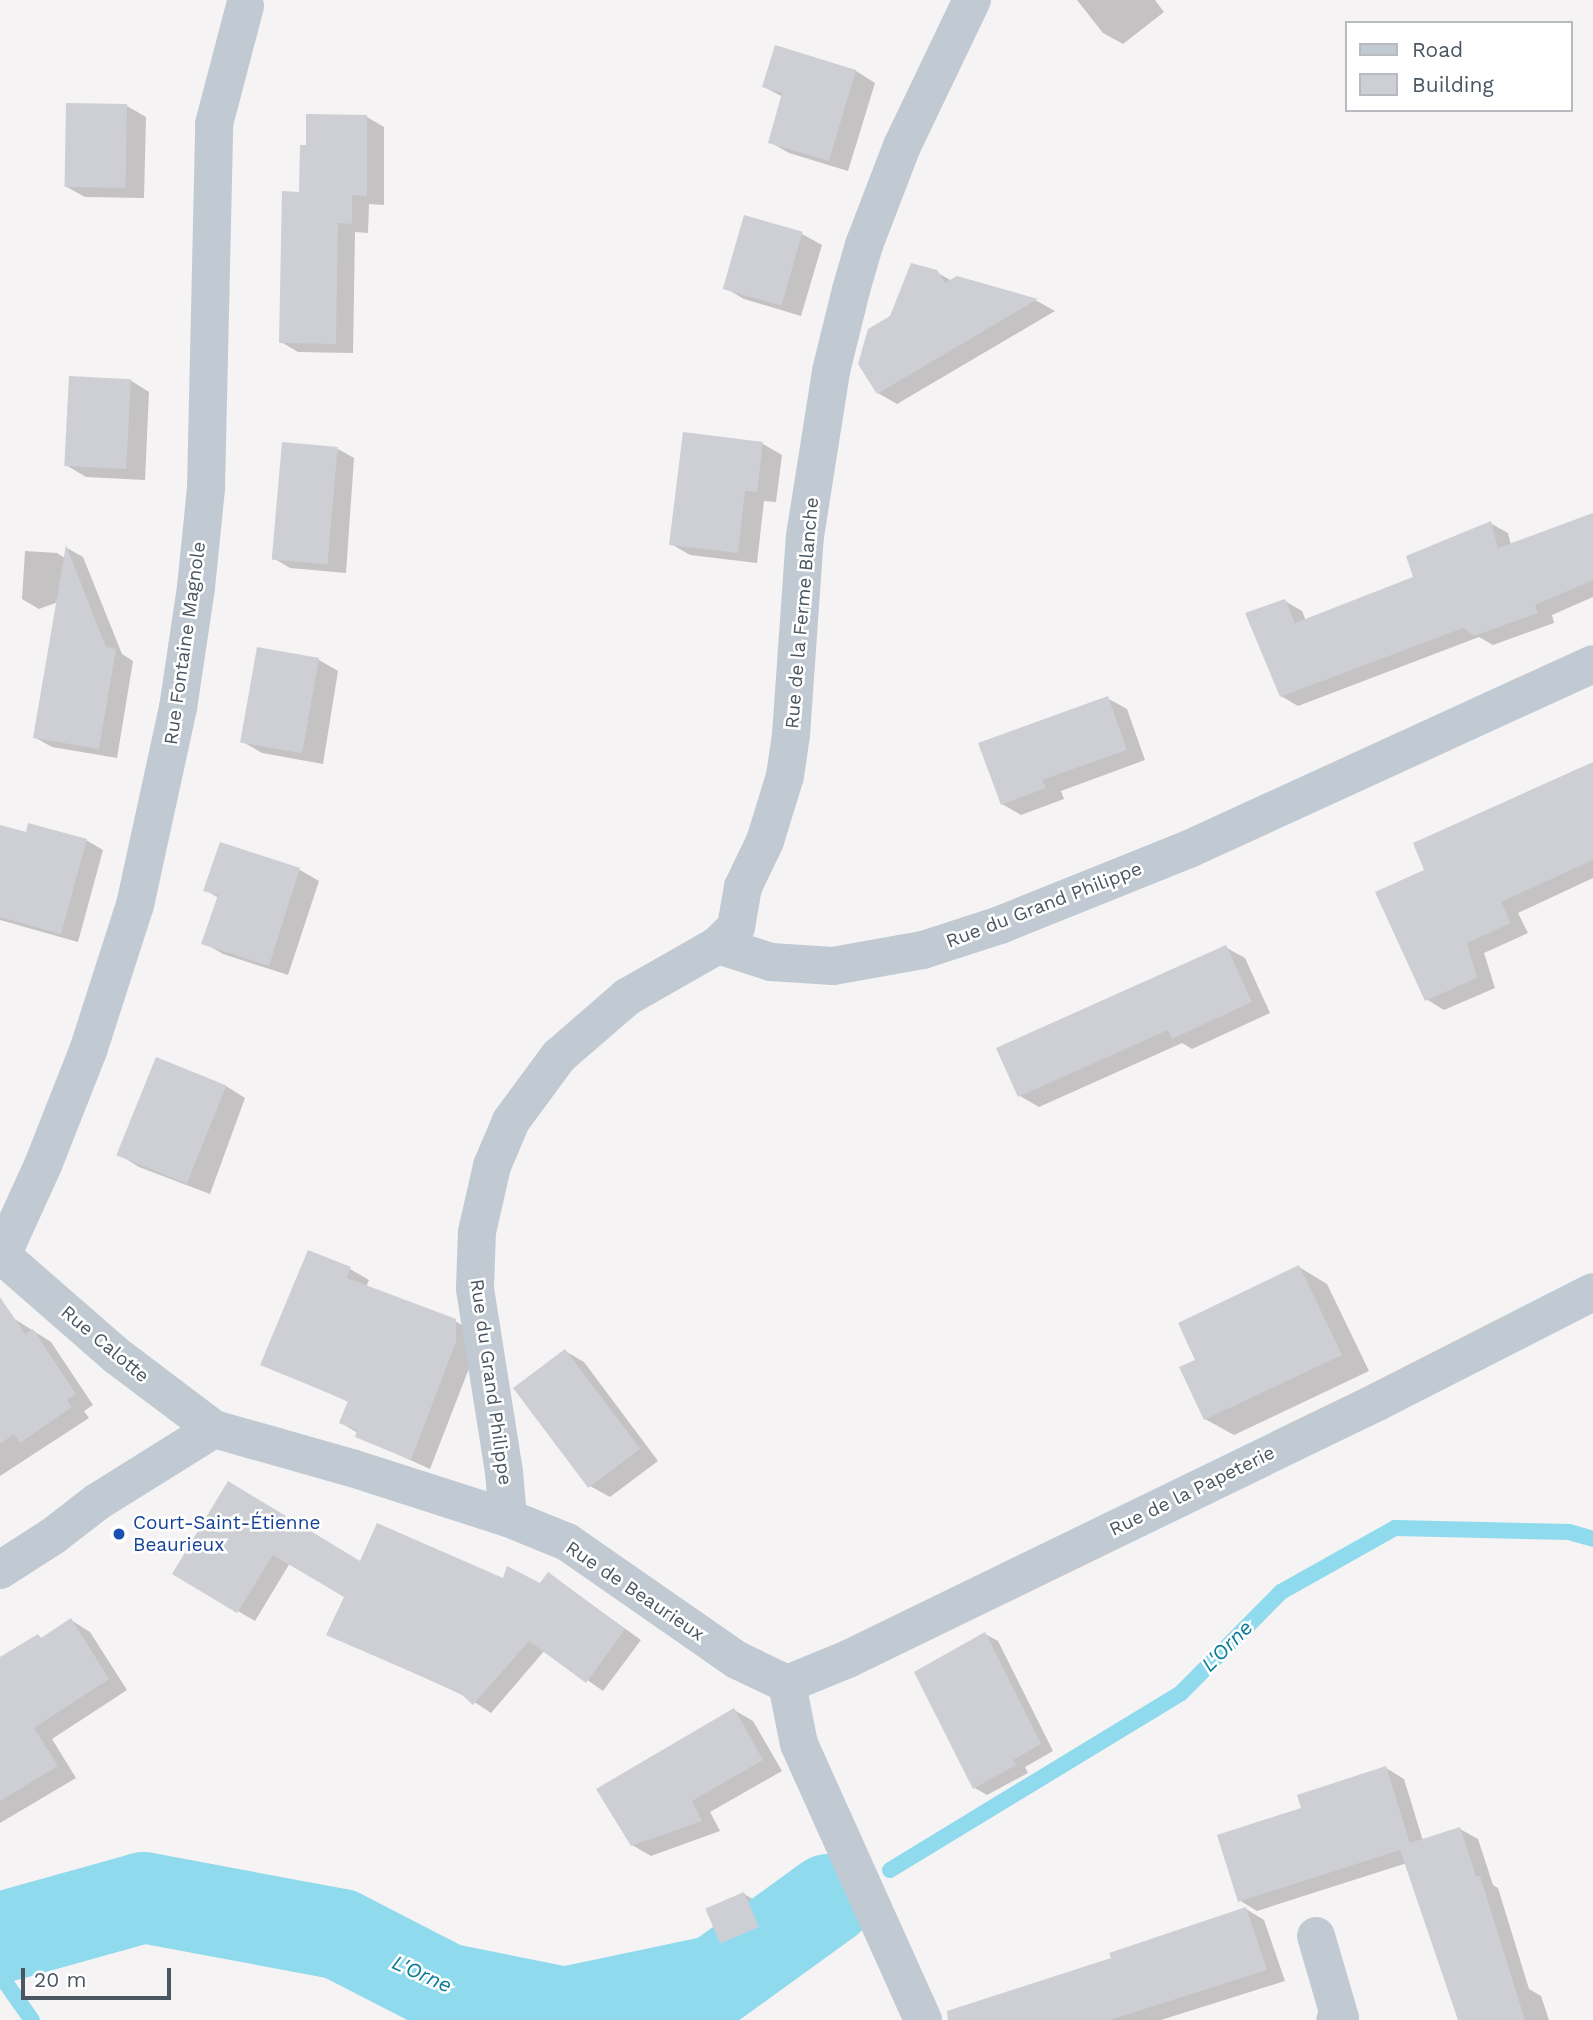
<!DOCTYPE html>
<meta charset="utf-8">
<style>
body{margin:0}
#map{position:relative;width:1593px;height:2020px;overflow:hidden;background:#f5f3f3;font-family:"Work Sans",sans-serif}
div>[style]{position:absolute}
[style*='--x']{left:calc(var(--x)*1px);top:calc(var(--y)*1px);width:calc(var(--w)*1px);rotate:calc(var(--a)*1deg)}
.shadow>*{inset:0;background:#0003}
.stream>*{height:16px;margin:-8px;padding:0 8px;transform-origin:8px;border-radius:8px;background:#90daee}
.river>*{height:91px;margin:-45.5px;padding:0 45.5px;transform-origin:45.5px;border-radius:45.5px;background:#90daee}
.building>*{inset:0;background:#cdcfd5;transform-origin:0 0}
.minor>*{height:38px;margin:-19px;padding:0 19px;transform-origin:19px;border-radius:19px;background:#c1cad2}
.tertiary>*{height:38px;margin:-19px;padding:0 19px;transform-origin:19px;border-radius:19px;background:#c1cad2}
.dots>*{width:19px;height:19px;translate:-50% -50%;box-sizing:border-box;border:4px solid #fff;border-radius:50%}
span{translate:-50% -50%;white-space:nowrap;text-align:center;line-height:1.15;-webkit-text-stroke:5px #fff;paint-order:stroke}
.street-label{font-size:19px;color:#4a5661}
.transit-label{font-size:19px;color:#164399}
.left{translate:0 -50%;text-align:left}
.water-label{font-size:21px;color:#0c7c9b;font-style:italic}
.legend{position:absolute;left:1345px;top:21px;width:228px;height:91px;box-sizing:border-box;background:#fff;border:2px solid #b7bbc0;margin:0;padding:9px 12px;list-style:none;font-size:21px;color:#4a5661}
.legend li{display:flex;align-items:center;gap:14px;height:35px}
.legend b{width:35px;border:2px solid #b7bbc0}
.scale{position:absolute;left:21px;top:1968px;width:150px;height:32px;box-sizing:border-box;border:4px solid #4a5661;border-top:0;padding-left:9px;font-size:21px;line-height:24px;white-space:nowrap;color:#4a5661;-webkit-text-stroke:5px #fff;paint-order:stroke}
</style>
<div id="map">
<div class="shadow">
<i style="clip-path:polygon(1077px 0,1155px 0,1164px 12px,1123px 44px,1103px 33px)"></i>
<i style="clip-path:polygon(776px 48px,856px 71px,875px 83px,848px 171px,789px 153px,770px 142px,783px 97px,764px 87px)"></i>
<i style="clip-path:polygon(127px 106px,146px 117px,144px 198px,85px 197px,65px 186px)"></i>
<i style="clip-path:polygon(367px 117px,384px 127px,384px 205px,369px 204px,368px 233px,355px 232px,353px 353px,298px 352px,281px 342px,301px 193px)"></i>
<i style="clip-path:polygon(802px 234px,822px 245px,801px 316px,744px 299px,725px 288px)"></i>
<i style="clip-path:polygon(936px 272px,952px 281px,957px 278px,1037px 301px,1055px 311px,897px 404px,878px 393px,892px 317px)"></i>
<i style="clip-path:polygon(130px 380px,149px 392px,145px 480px,86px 477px,66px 465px)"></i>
<i style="clip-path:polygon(685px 434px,763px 444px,782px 455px,776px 502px,764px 501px,757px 563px,690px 555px,671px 544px)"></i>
<i style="clip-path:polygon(338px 449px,354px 458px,346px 573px,290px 568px,273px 558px)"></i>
<i style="clip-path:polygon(1593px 516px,1593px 597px,1552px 615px,1554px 623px,1493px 645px,1479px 637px,1298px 706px,1281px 696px,1285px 601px,1302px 611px,1306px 621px,1415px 578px,1490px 523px,1508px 533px,1511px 545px)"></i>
<i style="clip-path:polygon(67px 548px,83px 557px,122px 654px,133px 661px,117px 758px,52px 747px,34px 737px,58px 602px,39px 609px,22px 599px,25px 551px,57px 553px,65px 558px)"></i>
<i style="clip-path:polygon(258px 649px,319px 660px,338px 671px,323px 764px,262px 753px,243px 742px)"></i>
<i style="clip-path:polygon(1107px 698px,1127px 709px,1145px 760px,1061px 791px,1064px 799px,1021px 815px,1002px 804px)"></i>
<i style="clip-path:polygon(1593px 764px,1593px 878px,1518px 913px,1528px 933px,1484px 953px,1495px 988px,1444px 1010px,1426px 999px,1426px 871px)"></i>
<i style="clip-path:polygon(0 827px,27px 834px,86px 840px,103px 850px,78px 942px,0 920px)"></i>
<i style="clip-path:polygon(221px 844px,300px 870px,319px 881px,288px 975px,223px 954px,204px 943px,219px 898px,205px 890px)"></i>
<i style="clip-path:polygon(1225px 947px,1245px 958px,1270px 1013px,1192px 1049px,1182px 1043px,1039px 1107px,1020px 1096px)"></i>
<i style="clip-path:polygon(226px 1086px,245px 1098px,210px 1194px,139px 1167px,120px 1155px)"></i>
<i style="clip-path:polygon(1299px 1267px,1327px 1284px,1369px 1371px,1234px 1435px,1205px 1419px,1198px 1360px)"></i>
<i style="clip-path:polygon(350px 1269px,369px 1280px,366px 1287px,455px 1321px,474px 1332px,475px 1353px,430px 1469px,357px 1436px,358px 1433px,341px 1423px,349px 1402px,262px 1364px)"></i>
<i style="clip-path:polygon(13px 1318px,51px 1342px,93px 1405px,84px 1411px,89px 1418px,0 1476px,0 1327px)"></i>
<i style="clip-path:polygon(565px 1351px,584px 1362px,658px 1461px,610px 1497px,590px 1486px,516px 1389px)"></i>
<i style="clip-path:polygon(228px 1483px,361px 1563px,540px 1585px,549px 1574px,641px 1640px,603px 1691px,545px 1650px,491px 1713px,467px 1697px,329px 1634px,346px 1596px,290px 1563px,255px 1621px,174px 1574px)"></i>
<i style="clip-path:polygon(71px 1620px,90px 1632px,127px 1690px,52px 1739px,76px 1778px,0 1823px,0 1673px)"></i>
<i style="clip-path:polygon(985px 1634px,998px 1641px,1053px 1751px,1025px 1767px,1028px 1773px,987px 1795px,975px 1788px)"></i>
<i style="clip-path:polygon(734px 1710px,753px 1721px,782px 1771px,710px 1812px,720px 1831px,651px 1856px,632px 1845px)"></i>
<i style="clip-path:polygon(1386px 1768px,1404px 1779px,1423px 1841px,1460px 1829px,1478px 1839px,1493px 1885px,1498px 1888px,1529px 1989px,1541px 1996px,1549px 2020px,1459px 2020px,1407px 1863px,1257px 1911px,1239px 1900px,1303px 1809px)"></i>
<i style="clip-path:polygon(744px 1894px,763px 1905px,777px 1938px,744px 1953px,724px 1942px)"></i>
<i style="clip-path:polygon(1246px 1909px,1264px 1920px,1285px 1981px,1161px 2020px,1011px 2020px)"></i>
</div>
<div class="stream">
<i style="--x:890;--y:1870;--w:341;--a:-31.3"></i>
<i style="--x:1181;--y:1693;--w:142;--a:-45.3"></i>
<i style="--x:1281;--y:1592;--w:131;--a:-29.3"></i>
<i style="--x:1395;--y:1528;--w:174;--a:1.3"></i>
<i style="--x:1569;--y:1532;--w:25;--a:16"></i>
<i style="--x:0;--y:1975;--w:55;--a:54.6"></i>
</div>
<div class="river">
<i style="--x:0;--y:1937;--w:148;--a:-15.6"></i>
<i style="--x:143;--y:1897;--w:200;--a:10.6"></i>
<i style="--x:340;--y:1934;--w:118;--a:27.2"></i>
<i style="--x:445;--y:1988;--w:121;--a:11.4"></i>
<i style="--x:564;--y:2012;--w:155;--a:-11.9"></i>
<i style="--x:716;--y:1980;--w:138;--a:-35.9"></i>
</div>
<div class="building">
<i style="clip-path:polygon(775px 45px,856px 70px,829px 161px,768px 143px,782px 93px,762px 87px)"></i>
<i style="left:66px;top:103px;width:61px;height:84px;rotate:1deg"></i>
<i style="clip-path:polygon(306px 114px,367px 115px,367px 196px,352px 195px,352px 224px,338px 223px,336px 344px,279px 343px,282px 191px,299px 192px,300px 145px,306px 145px)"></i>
<i style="left:744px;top:215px;width:61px;height:77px;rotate:16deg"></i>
<i style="clip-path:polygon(911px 263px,937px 270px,945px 283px,957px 276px,1038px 299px,877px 394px,858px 364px,868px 329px,890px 316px)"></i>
<i style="left:69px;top:376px;width:62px;height:90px;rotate:3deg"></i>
<i style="clip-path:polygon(683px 432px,763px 442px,757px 492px,745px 491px,738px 553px,669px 545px)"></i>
<i style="left:282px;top:442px;width:56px;height:118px;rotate:5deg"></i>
<i style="clip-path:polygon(1593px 513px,1593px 580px,1535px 605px,1538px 613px,1474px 636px,1463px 628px,1280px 697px,1245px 613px,1285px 599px,1295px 623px,1413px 577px,1406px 556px,1491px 521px,1498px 548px)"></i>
<i style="clip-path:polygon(66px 545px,106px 647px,116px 649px,99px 749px,33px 738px)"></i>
<i style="left:257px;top:647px;width:63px;height:97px;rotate:10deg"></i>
<i style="clip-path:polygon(1108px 696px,1127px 750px,1042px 780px,1046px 788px,1001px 805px,978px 743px)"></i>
<i style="clip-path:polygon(1593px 762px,1593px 860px,1501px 902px,1511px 923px,1467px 943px,1477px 978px,1425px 1001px,1375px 892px,1424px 870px,1413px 843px)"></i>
<i style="clip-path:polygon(28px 823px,87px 839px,61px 934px,0 917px,0 825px,26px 832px)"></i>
<i style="clip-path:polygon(220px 842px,300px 868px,269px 966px,201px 944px,218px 895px,203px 891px)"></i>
<i style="clip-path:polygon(1226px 945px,1252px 1002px,1172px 1039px,1168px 1030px,1018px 1097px,996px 1048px)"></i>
<i style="left:156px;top:1057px;width:76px;height:106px;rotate:22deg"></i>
<i style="clip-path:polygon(308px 1250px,351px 1267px,347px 1278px,456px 1319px,456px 1342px,411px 1460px,355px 1437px,357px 1430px,339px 1423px,348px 1401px,260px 1365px)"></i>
<i style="clip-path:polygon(1299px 1265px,1342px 1355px,1204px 1420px,1179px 1367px,1195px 1360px,1178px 1323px)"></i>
<i style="clip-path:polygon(0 1297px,25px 1334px,33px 1329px,76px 1394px,67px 1400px,72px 1407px,20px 1443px,14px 1434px,0 1444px)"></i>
<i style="left:565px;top:1349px;width:125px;height:65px;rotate:53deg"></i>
<i style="clip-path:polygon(228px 1481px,360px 1561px,377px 1523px,503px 1578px,507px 1566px,540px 1583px,548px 1572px,625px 1629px,586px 1683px,529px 1641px,473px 1705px,460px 1693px,326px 1635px,344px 1597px,273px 1555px,237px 1613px,172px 1574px)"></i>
<i style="clip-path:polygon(71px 1618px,109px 1679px,34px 1728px,58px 1766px,0 1801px,0 1657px,38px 1634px,41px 1638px)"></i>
<i style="clip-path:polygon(985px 1632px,1041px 1744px,1013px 1760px,1016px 1765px,973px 1789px,914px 1672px)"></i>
<i style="clip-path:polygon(734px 1708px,763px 1760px,692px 1801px,702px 1821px,631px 1846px,596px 1789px)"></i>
<i style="clip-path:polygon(1386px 1766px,1410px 1843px,1460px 1827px,1476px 1876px,1480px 1876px,1525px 2020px,1458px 2020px,1400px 1850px,1238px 1902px,1217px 1835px,1301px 1808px,1297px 1795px)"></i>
<i style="left:744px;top:1892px;width:38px;height:42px;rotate:67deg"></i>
<i style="clip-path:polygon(1246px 1907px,1267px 1970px,1110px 2020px,948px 2020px,947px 2011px,1111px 1958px,1109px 1953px)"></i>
</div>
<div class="minor">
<i style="--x:718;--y:945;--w:56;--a:17.8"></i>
<i style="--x:771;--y:962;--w:62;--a:3.7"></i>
<i style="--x:833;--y:966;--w:91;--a:-10.1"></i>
<i style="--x:923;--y:950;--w:81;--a:-18"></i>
<i style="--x:1000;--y:925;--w:204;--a:-21.9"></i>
<i style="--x:1189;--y:849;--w:444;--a:-24.6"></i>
<i style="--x:0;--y:1254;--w:155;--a:41.1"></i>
<i style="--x:117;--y:1356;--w:121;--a:37"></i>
<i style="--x:2;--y:1255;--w:99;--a:-65.5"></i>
<i style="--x:43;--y:1165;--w:123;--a:-68.5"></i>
<i style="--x:88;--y:1051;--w:153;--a:-72.2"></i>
<i style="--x:135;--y:905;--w:202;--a:-77.7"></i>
<i style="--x:178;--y:708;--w:122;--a:-81.5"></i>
<i style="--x:196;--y:587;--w:100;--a:-84.2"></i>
<i style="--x:206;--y:488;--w:364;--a:-88.7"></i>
<i style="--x:214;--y:124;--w:122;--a:-75.3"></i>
<i style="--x:508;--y:1518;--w:46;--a:-95"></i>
<i style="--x:504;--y:1472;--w:186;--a:-99"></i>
<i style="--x:475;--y:1288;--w:56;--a:-88"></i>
<i style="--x:477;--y:1232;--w:68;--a:-77.2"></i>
<i style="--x:492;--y:1166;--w:49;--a:-67.1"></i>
<i style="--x:511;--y:1121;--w:81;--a:-53.6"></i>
<i style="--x:559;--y:1056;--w:90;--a:-40.9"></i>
<i style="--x:627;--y:997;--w:105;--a:-29.7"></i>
<i style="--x:718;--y:945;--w:25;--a:-45"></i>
<i style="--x:736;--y:927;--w:41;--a:-80.1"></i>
<i style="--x:743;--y:887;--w:51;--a:-64.4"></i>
<i style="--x:765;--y:841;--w:68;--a:-72.9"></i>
<i style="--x:785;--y:776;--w:41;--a:-81.7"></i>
<i style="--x:791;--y:735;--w:199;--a:-86"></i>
<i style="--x:805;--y:536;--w:167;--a:-81"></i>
<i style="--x:831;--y:371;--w:83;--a:-76.1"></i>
<i style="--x:851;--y:290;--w:47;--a:-73.9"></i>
<i style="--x:864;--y:245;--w:106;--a:-69"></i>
<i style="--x:902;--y:146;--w:162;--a:-64.4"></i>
<i style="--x:1316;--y:1936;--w:85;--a:73.7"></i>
<i style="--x:1340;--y:2018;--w:5;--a:158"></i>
</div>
<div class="tertiary">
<i style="--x:0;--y:1570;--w:63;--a:-32.7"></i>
<i style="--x:53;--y:1536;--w:56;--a:-37.7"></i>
<i style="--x:97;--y:1502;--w:138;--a:-32"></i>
<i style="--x:214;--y:1429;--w:143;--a:15.8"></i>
<i style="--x:352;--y:1468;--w:164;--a:17.8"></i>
<i style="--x:508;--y:1518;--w:64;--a:22.1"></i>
<i style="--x:567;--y:1542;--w:207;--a:34.8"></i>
<i style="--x:737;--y:1660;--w:55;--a:25.6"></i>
<i style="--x:787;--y:1684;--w:66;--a:-22.3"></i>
<i style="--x:848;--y:1659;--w:588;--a:-25.91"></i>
<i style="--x:1377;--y:1402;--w:242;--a:-27"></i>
<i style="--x:787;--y:1684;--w:61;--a:78.7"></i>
<i style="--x:799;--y:1744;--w:303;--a:65.8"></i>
</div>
<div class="dots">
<i style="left:119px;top:1534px;background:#1a4fb4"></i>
</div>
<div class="street-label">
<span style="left:802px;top:613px;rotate:-85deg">Rue de la Ferme Blanche</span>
<span style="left:185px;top:643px;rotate:-82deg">Rue Fontaine Magnole</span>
<span style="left:1044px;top:905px;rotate:-21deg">Rue du Grand Philippe</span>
<span style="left:105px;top:1344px;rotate:40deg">Rue Calotte</span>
<span style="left:491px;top:1382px;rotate:82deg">Rue du Grand Philippe</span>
<span style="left:1192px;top:1491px;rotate:-26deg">Rue de la Papeterie</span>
<span style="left:635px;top:1591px;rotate:34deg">Rue de Beaurieux</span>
</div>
<div class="transit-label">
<span class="left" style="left:133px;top:1534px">Court-Saint-Étienne<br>Beaurieux</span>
</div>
<div class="water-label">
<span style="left:1227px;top:1646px;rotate:-45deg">L'Orne</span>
<span style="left:422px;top:1974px;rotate:24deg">L'Orne</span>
</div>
<ul class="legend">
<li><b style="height:9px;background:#c1cad2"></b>Road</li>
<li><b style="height:19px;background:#cdcfd5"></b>Building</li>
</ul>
<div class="scale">20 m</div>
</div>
